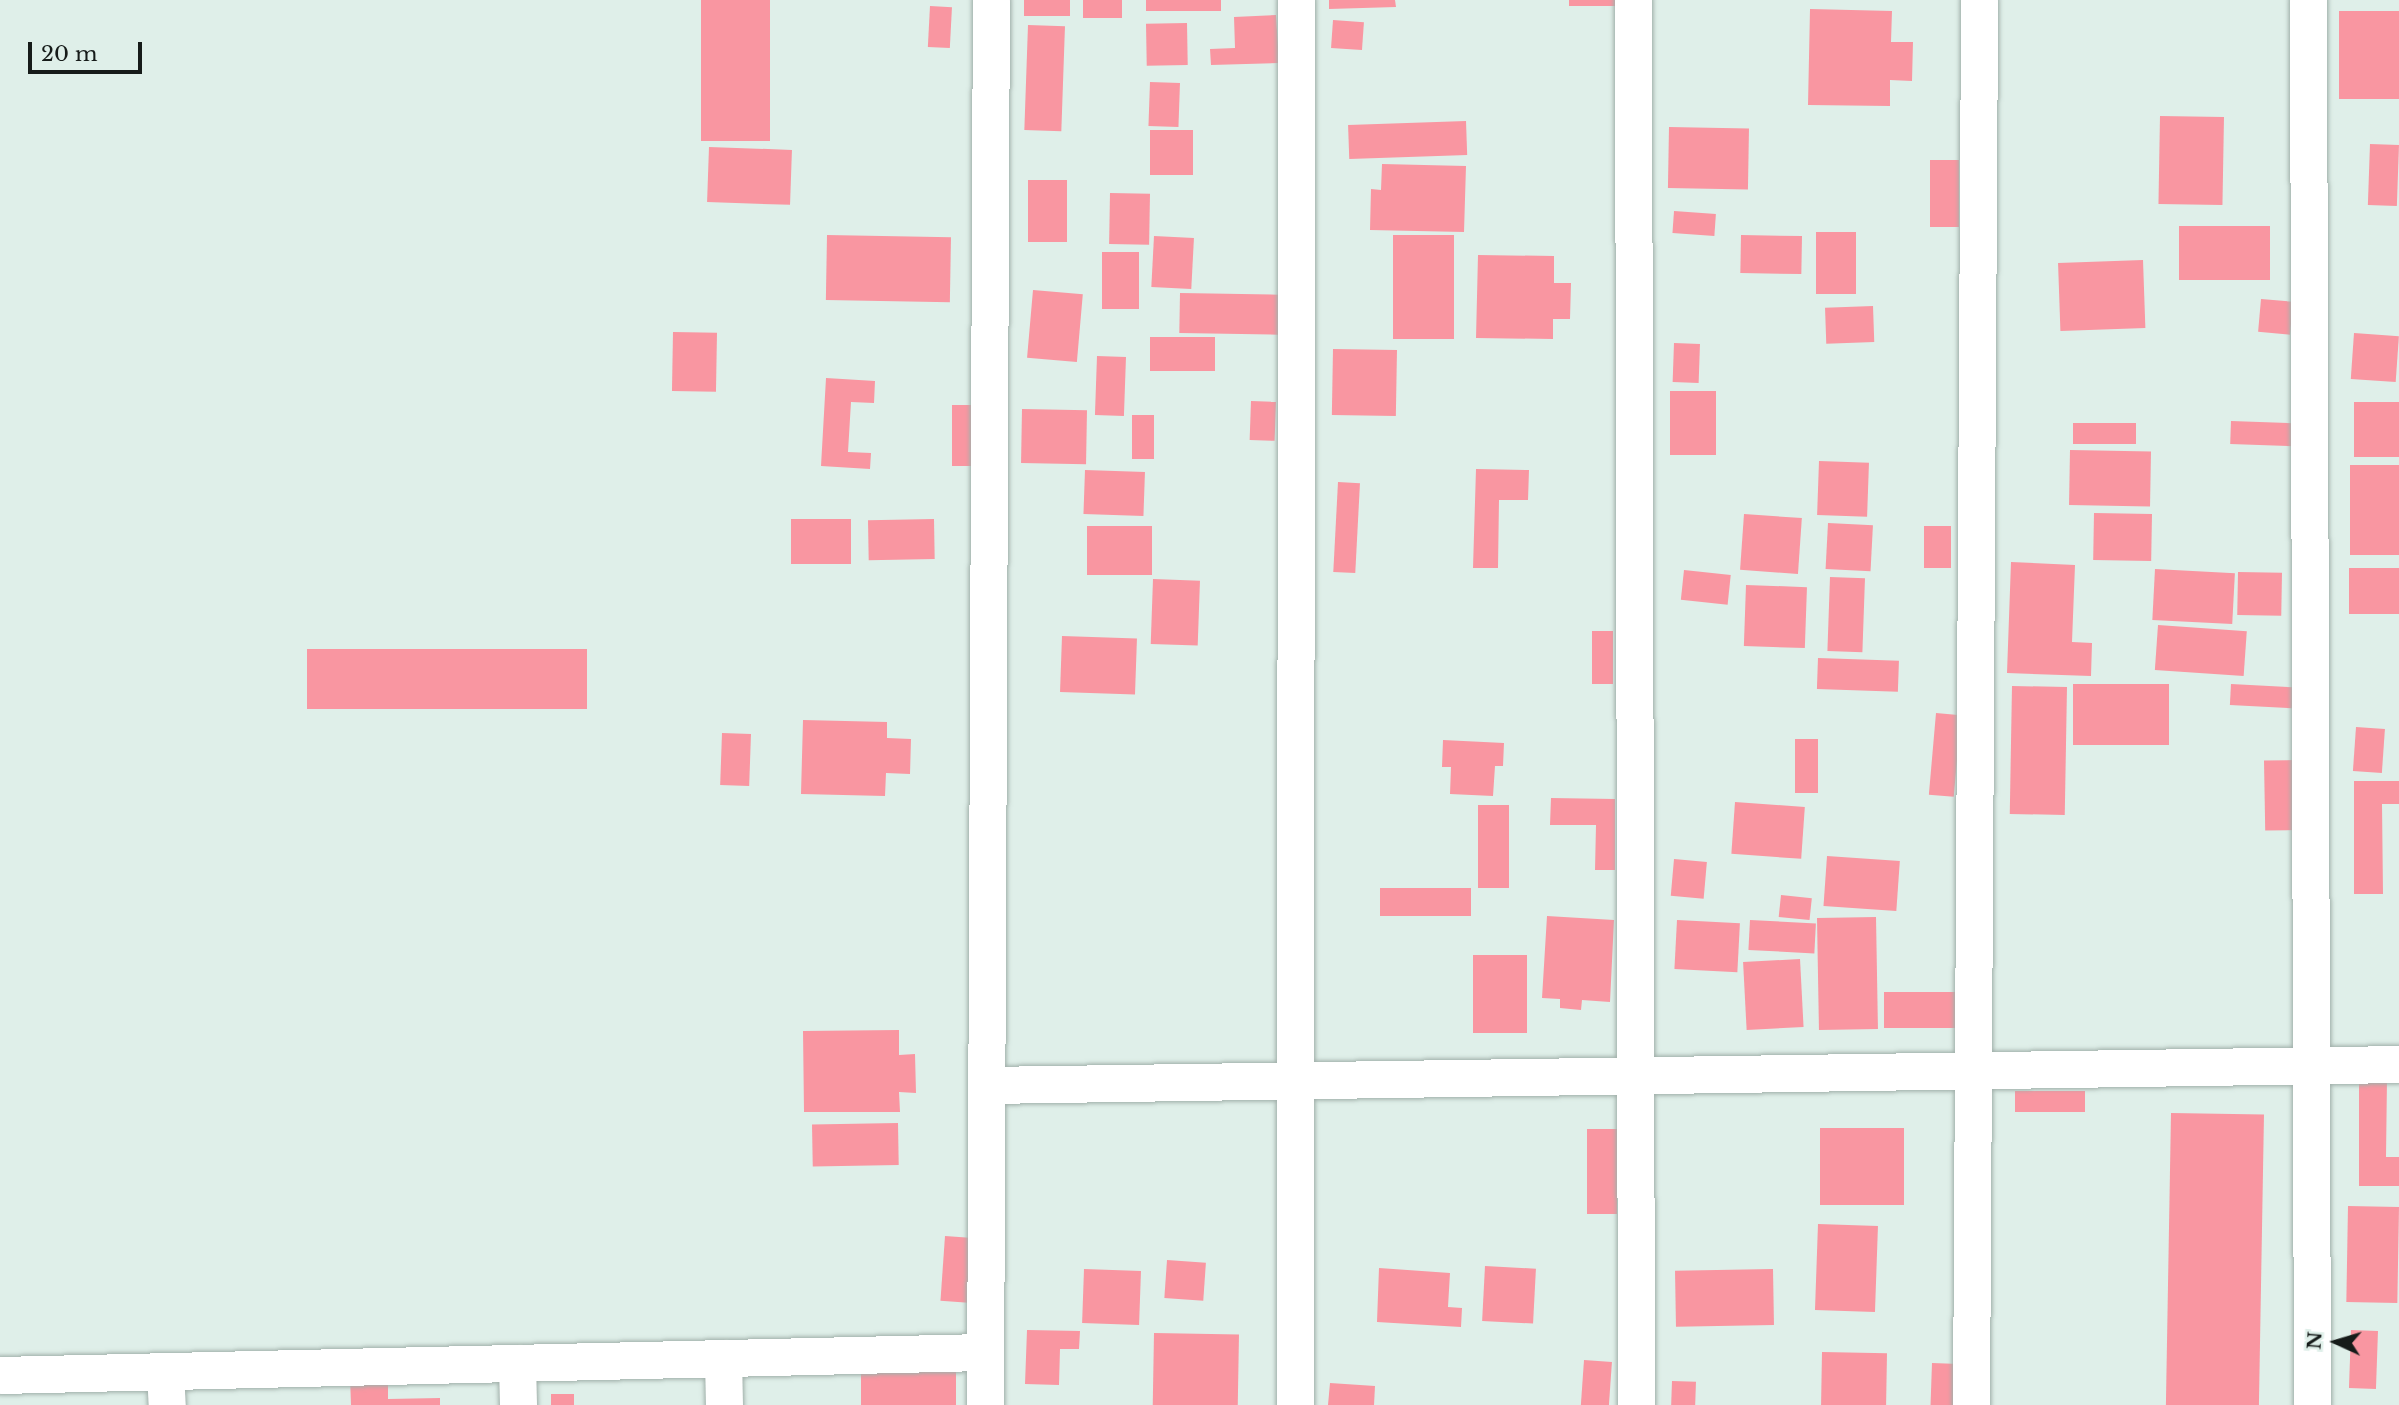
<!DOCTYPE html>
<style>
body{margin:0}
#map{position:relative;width:2399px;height:1405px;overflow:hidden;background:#dfefe9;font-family:"Libre Baskerville",serif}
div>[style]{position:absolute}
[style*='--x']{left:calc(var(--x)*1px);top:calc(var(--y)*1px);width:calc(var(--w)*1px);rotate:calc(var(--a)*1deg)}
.building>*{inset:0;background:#f996a1;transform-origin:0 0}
.roads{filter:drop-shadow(0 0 2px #a1b0aa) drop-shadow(0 0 2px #a1b0aa)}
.minor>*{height:37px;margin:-18.5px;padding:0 18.5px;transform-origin:18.5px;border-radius:18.5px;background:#fff}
span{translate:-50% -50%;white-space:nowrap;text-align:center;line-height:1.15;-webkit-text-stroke:5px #dfefe9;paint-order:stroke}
.north{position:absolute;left:2301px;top:1307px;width:70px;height:70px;-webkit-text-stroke:5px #dfefe9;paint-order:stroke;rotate:274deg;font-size:19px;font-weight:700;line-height:28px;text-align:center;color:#161b19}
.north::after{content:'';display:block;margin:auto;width:24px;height:32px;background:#161b19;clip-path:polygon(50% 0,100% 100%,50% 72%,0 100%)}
.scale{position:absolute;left:28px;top:42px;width:114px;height:32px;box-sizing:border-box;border:4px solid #161b19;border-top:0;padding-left:9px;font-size:21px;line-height:24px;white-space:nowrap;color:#161b19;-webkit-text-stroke:5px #dfefe9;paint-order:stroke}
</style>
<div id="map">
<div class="building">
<i style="left:701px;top:0;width:69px;height:141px"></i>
<i style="left:1024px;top:0;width:46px;height:16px"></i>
<i style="left:1083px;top:0;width:39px;height:18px"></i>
<i style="left:1146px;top:0;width:75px;height:11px"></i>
<i style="clip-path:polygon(1329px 0,1395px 0,1396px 7px,1329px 9px)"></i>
<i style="left:1569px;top:0;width:46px;height:6px"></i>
<i style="left:930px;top:6px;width:22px;height:41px;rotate:3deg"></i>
<i style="clip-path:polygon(1810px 9px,1892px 11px,1891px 42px,1913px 42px,1912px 81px,1890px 80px,1890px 106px,1808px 105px)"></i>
<i style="left:2339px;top:11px;width:60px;height:88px"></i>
<i style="clip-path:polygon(1276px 15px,1279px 63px,1211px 65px,1210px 49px,1235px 48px,1234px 17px)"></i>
<i style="left:1333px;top:20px;width:31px;height:28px;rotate:4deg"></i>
<i style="left:1187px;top:23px;width:42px;height:41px;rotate:89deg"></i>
<i style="left:1028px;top:25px;width:37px;height:105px;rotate:2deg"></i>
<i style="left:1150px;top:82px;width:30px;height:44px;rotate:2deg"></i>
<i style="left:2160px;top:116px;width:64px;height:88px;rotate:1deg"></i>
<i style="left:1466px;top:121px;width:34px;height:118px;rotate:88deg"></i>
<i style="left:1669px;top:127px;width:80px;height:61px;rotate:1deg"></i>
<i style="left:1150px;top:130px;width:43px;height:45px"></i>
<i style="left:2370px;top:144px;width:29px;height:61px;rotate:2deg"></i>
<i style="left:709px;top:147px;width:83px;height:55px;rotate:2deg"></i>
<i style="left:1930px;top:160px;width:29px;height:67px"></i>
<i style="clip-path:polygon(1382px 164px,1466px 166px,1464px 232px,1370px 230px,1371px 189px,1381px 190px)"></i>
<i style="left:1028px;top:180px;width:39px;height:62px"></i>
<i style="left:1110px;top:193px;width:40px;height:51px;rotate:1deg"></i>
<i style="left:1674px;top:211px;width:42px;height:22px;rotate:4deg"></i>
<i style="left:2179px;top:226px;width:91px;height:54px"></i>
<i style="left:1856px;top:232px;width:62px;height:40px;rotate:90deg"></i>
<i style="left:827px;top:235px;width:124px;height:65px;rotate:1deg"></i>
<i style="left:1393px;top:235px;width:61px;height:104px"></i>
<i style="left:1741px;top:235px;width:61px;height:38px;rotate:1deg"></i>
<i style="left:1154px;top:236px;width:40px;height:51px;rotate:3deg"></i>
<i style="left:1102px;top:252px;width:37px;height:57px"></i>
<i style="clip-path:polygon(1478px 255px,1554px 256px,1554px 283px,1571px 283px,1570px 319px,1553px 319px,1553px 339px,1476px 338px)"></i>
<i style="left:2143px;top:260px;width:68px;height:85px;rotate:88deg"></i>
<i style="left:1033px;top:290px;width:50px;height:68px;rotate:5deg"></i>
<i style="left:1180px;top:293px;width:99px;height:40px;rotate:1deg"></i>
<i style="left:2261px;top:299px;width:32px;height:33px;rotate:5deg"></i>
<i style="left:1873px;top:306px;width:36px;height:48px;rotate:88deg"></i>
<i style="left:673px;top:332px;width:44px;height:59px;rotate:1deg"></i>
<i style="left:2354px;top:333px;width:45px;height:46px;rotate:4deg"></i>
<i style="left:1215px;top:337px;width:34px;height:65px;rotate:90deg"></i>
<i style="left:1674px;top:343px;width:26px;height:39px;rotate:2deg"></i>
<i style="left:1333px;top:349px;width:64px;height:66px;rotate:1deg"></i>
<i style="left:1097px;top:356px;width:29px;height:59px;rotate:2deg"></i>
<i style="clip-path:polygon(826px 378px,875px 381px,874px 403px,851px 402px,848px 452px,871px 453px,870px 469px,821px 466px)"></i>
<i style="left:1670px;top:391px;width:46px;height:64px"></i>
<i style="left:1251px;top:401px;width:25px;height:39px;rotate:2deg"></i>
<i style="left:2354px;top:402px;width:45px;height:55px"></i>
<i style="left:952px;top:405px;width:22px;height:61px"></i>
<i style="left:1022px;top:409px;width:65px;height:54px;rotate:1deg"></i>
<i style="left:1132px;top:415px;width:22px;height:44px"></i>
<i style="left:2231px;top:421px;width:70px;height:23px;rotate:2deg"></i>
<i style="left:2073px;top:423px;width:63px;height:21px"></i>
<i style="left:2070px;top:450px;width:81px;height:55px;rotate:1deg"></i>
<i style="left:1819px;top:461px;width:50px;height:54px;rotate:2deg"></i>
<i style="left:2350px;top:465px;width:49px;height:90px"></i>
<i style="clip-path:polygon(1476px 469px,1529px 470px,1528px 500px,1499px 500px,1498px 568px,1473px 568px)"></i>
<i style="left:1085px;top:470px;width:60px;height:44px;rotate:2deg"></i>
<i style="left:1338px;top:482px;width:22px;height:90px;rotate:3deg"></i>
<i style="left:2094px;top:513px;width:58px;height:47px;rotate:1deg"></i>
<i style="left:1744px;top:514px;width:58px;height:56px;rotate:4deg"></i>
<i style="left:791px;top:519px;width:60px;height:45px"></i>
<i style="left:934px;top:519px;width:40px;height:66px;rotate:89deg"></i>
<i style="left:1828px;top:523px;width:45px;height:46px;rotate:3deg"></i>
<i style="left:1087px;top:526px;width:65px;height:49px"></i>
<i style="left:1924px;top:526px;width:27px;height:42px"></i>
<i style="clip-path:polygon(2011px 562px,2075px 565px,2072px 642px,2092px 643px,2091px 676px,2007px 673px)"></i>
<i style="left:2349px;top:568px;width:50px;height:46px"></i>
<i style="left:2155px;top:569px;width:80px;height:51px;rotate:3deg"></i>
<i style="left:1684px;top:570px;width:47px;height:30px;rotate:6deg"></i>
<i style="left:2238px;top:572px;width:44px;height:43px;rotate:1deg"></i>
<i style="left:1830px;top:577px;width:35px;height:74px;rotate:2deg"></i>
<i style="left:1153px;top:579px;width:47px;height:65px;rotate:2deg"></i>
<i style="left:1746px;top:585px;width:61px;height:61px;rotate:2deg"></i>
<i style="left:2158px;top:625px;width:89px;height:45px;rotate:4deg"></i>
<i style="left:1592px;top:631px;width:21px;height:53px"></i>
<i style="left:1062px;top:636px;width:75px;height:56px;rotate:2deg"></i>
<i style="left:307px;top:649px;width:280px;height:60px"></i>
<i style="left:1818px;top:658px;width:81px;height:31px;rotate:2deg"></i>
<i style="left:2169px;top:684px;width:61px;height:96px;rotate:90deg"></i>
<i style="left:2231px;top:684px;width:62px;height:21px;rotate:3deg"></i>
<i style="left:2012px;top:686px;width:55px;height:128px;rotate:1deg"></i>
<i style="left:1936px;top:713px;width:25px;height:82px;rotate:5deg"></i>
<i style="clip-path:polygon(803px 720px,887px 722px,887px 738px,911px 739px,910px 774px,886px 773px,885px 796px,801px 794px)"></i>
<i style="left:2356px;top:727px;width:29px;height:44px;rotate:4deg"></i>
<i style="left:722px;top:733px;width:29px;height:52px;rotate:2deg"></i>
<i style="left:1795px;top:739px;width:23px;height:54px"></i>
<i style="clip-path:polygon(1443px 740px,1504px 743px,1503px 766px,1495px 766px,1493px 796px,1450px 794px,1451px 767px,1442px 767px)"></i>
<i style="left:2296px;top:760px;width:70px;height:32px;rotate:89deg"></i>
<i style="clip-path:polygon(2354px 781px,2399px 781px,2399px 804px,2382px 804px,2383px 894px,2354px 894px)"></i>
<i style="clip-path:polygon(1551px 798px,1615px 799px,1615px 870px,1595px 870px,1596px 825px,1550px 825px)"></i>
<i style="left:1735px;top:802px;width:70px;height:52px;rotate:4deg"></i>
<i style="left:1478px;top:805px;width:31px;height:83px"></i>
<i style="left:1827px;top:856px;width:73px;height:50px;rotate:4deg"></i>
<i style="left:1674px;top:859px;width:33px;height:37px;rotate:5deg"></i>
<i style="left:1380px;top:888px;width:91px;height:28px"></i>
<i style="left:1781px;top:895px;width:31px;height:22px;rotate:6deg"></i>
<i style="clip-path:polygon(1547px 916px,1614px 920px,1610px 1002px,1582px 1000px,1581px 1010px,1560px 1008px,1560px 999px,1542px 998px)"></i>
<i style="left:1876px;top:917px;width:112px;height:59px;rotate:89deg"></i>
<i style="left:1677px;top:920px;width:63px;height:49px;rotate:3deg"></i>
<i style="left:1750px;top:920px;width:66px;height:30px;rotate:3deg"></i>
<i style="left:1473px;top:955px;width:54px;height:78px"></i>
<i style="left:1800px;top:959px;width:68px;height:57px;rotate:87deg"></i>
<i style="left:1884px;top:992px;width:75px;height:36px"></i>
<i style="clip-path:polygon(899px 1030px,899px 1055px,915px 1054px,916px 1093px,899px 1092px,900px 1112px,804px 1112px,803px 1031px)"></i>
<i style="clip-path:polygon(2359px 1079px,2387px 1079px,2386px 1157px,2399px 1157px,2399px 1186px,2359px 1186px)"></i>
<i style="left:2015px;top:1091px;width:70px;height:21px"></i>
<i style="left:2171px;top:1113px;width:93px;height:292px;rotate:1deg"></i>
<i style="left:898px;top:1123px;width:42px;height:86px;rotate:89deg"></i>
<i style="left:1820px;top:1128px;width:84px;height:77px"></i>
<i style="left:1587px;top:1129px;width:30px;height:85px"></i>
<i style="left:2348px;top:1206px;width:51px;height:96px;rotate:1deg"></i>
<i style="left:1818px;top:1224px;width:60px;height:86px;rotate:2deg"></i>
<i style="left:945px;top:1236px;width:28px;height:65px;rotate:4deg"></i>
<i style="left:1167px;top:1260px;width:39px;height:38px;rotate:4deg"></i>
<i style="left:1485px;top:1266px;width:51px;height:55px;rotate:3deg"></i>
<i style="clip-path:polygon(1379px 1268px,1450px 1273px,1448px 1307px,1462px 1308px,1461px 1327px,1377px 1322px)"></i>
<i style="left:1084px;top:1269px;width:57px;height:54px;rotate:2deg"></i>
<i style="left:1773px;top:1269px;width:56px;height:98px;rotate:89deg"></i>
<i style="clip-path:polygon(1027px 1330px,1080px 1331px,1079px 1349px,1060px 1349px,1059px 1385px,1025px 1384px)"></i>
<i style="left:2351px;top:1330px;width:27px;height:58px;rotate:2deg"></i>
<i style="left:1154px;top:1333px;width:85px;height:72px;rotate:1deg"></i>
<i style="left:1822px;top:1352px;width:65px;height:53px;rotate:1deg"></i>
<i style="left:1584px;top:1360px;width:28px;height:45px;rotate:4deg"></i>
<i style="left:1932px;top:1363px;width:34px;height:42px;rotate:2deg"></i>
<i style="left:956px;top:1370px;width:35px;height:95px;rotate:90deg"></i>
<i style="clip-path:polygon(388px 1375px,388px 1399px,440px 1398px,440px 1405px,351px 1405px,350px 1376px)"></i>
<i style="left:1672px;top:1381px;width:24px;height:24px;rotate:2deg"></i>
<i style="clip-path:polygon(1330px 1383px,1375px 1386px,1374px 1405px,1328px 1405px)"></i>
<i style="left:551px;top:1394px;width:23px;height:11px"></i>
</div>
<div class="roads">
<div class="minor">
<i style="--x:1633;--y:0;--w:1405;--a:89.88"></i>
<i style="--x:2308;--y:0;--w:1405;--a:89.84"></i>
<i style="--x:986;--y:1085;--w:1413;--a:-0.85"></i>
<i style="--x:723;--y:1358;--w:47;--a:88.8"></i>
<i style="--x:517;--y:1363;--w:42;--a:88.6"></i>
<i style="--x:165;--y:1372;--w:33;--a:87"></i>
<i style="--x:0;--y:1375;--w:985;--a:-1.34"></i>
<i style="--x:985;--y:1405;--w:1405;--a:-89.76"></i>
<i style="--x:1295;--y:1405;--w:1405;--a:-89.96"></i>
<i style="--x:1971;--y:1405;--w:1405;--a:-89.67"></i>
</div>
</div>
<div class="north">N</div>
<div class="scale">20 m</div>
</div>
